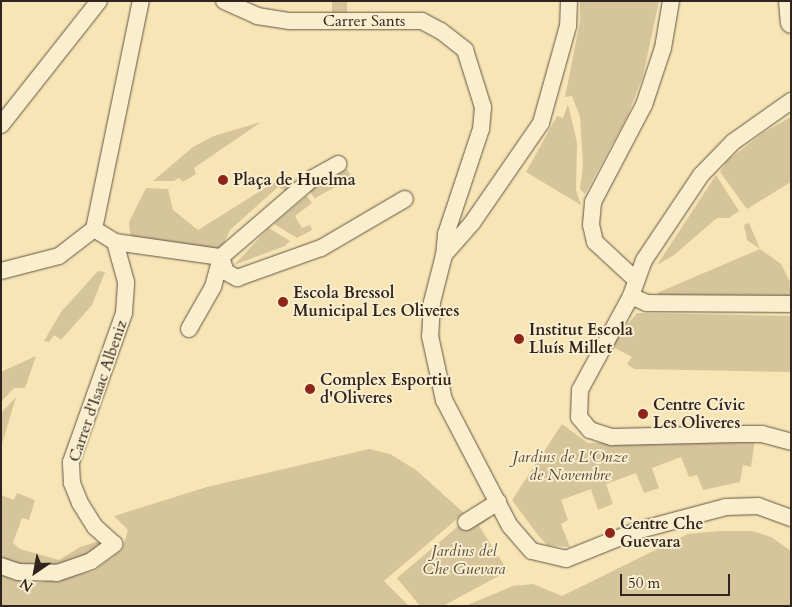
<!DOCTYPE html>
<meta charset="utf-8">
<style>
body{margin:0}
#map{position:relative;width:792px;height:607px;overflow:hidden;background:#f8e5b5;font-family:Cardo,serif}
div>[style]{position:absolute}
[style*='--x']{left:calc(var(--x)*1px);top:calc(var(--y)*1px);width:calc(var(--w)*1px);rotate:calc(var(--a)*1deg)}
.green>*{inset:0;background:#d6c49b;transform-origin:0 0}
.roads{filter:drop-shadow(0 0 1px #615544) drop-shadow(0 0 1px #615544)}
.minor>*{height:16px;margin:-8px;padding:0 8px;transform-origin:8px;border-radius:8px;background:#faeecf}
.tertiary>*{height:20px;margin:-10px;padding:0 10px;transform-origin:10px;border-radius:10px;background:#faeecf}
.dots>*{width:14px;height:14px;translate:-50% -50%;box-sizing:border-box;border:2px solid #faeecf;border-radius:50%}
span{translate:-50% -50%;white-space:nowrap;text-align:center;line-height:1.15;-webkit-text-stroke:4px #faeecf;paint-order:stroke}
.street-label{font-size:16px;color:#2f251e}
.poi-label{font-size:16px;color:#2f251e;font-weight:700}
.left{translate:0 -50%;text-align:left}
.park-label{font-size:16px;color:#594d3d;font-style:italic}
.frame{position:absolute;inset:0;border:2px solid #2f251e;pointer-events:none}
.north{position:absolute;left:10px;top:547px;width:50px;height:50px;-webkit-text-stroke:4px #faeecf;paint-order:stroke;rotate:213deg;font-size:14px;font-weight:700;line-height:20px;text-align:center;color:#2f251e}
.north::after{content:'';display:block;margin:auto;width:18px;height:22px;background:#2f251e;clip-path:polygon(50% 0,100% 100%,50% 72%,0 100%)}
.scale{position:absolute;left:620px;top:574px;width:110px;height:22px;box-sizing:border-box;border:2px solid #2f251e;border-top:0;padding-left:6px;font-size:15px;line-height:18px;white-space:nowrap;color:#2f251e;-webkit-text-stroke:4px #faeecf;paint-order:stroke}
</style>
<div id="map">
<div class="green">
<i style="left:332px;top:1px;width:15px;height:13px"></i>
<i style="clip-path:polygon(580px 1px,659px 1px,643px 76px,627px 117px,585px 194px,580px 189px,583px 165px,580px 117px,572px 96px,565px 97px,580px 21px)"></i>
<i style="clip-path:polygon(568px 104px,577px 143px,576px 190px,581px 205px,526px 172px,557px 116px,563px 118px)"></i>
<i style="clip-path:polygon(791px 117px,791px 182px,747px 209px,720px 172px,727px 161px,763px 133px)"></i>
<i style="clip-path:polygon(261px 122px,194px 168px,196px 174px,183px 182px,179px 178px,174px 181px,153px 181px,193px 147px,214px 136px)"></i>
<i style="left:347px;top:169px;width:10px;height:43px;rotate:61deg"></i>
<i style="clip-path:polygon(286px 175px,295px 182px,285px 191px,278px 187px,230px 230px,222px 247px,217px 250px,135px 238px,130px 234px,129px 222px,146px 188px,168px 189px,173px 210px,198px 230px)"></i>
<i style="clip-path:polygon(716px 175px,739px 211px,729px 218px,717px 218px,674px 255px,657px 265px)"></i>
<i style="clip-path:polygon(307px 196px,312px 203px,295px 216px,302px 228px,310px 225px,312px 230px,297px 238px,274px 224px)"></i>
<i style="clip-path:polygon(749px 223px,760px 249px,781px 264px,791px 284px,791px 297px,663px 297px,657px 293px,760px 249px,747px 240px,744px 225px)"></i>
<i style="clip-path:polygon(269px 228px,290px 241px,285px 246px,234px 265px)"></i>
<i style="clip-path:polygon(98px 271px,105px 272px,92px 305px,61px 340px,54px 335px,49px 342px,44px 341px,61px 312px)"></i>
<i style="clip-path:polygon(637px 313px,791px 316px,791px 372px,634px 369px,627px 364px,632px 357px,611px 346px,619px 336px,634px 336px,634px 329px,627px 325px)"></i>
<i style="clip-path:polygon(36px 356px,25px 388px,14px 388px,1px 402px,1px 372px)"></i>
<i style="clip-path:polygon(16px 397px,2px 444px,1px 413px)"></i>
<i style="clip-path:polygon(562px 424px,588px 443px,755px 439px,751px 467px,743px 465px,740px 482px,703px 490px,697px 475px,689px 477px,681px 457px,652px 468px,659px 488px,644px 493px,636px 473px,606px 484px,613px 504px,598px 510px,591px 489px,561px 500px,568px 520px,561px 524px,570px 547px,555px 546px,547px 545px,537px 534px,512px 500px)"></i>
<i style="clip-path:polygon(369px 449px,390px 454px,416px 470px,464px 513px,384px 581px,409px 606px,1px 606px,1px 575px,33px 584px,94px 571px,122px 550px,128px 530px,114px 516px,207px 487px)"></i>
<i style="clip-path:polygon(17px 493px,35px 500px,29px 520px,22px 518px,13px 543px,20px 549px,59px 560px,80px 547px,100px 541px,103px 544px,75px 563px,38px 568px,1px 561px,1px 495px,14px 500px)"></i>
<i style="clip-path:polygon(487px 514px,490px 518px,479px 526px,508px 571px,443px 606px,420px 606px,397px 578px,469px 517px)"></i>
<i style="clip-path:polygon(719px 531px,752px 531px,771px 537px,791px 551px,791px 606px,465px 606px,513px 586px,533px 584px,562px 596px,688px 534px)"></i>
</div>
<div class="roads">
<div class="minor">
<i style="--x:224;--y:1;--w:36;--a:24"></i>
<i style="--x:257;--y:16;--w:33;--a:9"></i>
<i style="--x:290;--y:21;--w:132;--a:0"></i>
<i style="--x:422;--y:21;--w:21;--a:28"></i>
<i style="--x:441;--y:31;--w:31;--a:38"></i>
<i style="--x:465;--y:50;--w:60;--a:72.5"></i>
<i style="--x:483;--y:107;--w:22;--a:95"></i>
<i style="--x:481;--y:129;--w:111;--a:108.4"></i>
<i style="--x:446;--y:234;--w:21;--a:95"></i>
<i style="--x:569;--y:1;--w:25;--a:92"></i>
<i style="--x:568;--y:26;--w:101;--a:105.6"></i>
<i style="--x:541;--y:123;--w:121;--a:124.6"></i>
<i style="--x:472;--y:223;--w:43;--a:131.2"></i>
<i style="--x:444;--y:255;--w:49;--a:104.3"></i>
<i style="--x:432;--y:302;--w:34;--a:93"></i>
<i style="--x:430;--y:336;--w:66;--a:77.7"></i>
<i style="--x:444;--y:400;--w:142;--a:62.4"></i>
<i style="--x:510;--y:526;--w:33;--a:49"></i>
<i style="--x:532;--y:551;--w:35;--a:13"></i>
<i style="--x:566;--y:559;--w:75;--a:-21.8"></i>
<i style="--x:636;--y:531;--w:93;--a:-14.9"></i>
<i style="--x:726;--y:507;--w:32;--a:-2"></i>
<i style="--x:758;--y:506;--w:35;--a:20"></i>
<i style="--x:791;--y:101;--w:71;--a:144.7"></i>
<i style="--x:733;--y:142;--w:46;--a:134.1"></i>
<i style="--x:701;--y:175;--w:102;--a:123.8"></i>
<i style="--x:644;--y:260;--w:38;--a:110"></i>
<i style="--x:631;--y:296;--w:107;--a:118.5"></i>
<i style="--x:580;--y:390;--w:27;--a:92"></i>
<i style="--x:579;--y:417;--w:17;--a:50"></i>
<i style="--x:590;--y:430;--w:23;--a:18"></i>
<i style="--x:612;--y:437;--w:127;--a:-1.4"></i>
<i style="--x:739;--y:434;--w:23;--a:0"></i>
<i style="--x:762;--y:434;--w:30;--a:15"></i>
<i style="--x:1;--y:125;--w:158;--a:-51.7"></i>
<i style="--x:94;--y:229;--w:233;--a:-78.4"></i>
<i style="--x:115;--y:242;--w:107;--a:8.1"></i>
<i style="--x:221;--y:257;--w:16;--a:72"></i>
<i style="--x:226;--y:272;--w:13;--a:29"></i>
<i style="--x:237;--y:278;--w:89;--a:-19.7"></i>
<i style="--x:321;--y:248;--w:97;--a:-30.3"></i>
<i style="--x:1;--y:271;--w:60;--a:-14.5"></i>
<i style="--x:59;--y:256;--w:44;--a:-37.6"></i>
<i style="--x:636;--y:280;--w:56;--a:-137.2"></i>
<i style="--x:595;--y:242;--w:17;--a:-103"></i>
<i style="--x:591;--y:225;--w:23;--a:-85"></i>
<i style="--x:593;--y:202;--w:110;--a:-62.3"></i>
<i style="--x:644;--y:105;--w:60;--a:-71.6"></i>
<i style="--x:663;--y:48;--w:48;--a:-80.3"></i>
<i style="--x:631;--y:296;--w:17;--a:24"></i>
<i style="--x:647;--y:303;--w:144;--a:0.4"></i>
<i style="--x:189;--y:329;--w:48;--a:-60.3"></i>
<i style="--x:213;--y:287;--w:31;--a:-75"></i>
<i style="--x:221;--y:257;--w:121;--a:-40.7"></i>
<i style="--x:313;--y:178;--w:29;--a:-29"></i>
<i style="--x:466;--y:522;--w:38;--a:-32"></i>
<i style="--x:1;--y:566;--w:18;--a:19"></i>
<i style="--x:18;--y:572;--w:39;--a:1"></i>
<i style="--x:57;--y:573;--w:36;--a:-19"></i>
<i style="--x:91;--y:561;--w:29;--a:-36"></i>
<i style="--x:114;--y:544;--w:25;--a:-138"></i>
<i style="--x:95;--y:527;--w:28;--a:-122"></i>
<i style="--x:80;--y:503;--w:22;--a:-112"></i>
<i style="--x:72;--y:483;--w:21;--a:-93"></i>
<i style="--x:71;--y:462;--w:158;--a:-70.4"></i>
<i style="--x:124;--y:313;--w:31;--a:-86"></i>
<i style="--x:126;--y:282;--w:41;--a:-105.4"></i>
<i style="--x:115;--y:242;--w:25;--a:-148"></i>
</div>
<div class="tertiary">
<i style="--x:789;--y:1;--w:22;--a:85"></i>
</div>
</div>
<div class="dots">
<i style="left:223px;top:180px;background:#8f2418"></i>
<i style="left:283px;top:302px;background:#8f2418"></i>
<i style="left:519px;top:339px;background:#8f2418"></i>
<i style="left:310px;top:389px;background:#8f2418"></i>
<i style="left:643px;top:414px;background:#8f2418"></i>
<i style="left:610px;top:533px;background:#8f2418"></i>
</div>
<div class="street-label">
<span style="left:364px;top:21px">Carrer Sants</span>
<span style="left:98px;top:391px;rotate:-71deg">Carrer d'Isaac Albeniz</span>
</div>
<div class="poi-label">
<span class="left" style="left:233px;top:180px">Plaça de Huelma</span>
<span class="left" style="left:293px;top:302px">Escola Bressol<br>Municipal Les Oliveres</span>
<span class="left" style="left:529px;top:339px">Institut Escola<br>Lluís Millet</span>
<span class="left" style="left:320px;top:389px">Complex Esportiu<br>d'Oliveres</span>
<span class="left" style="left:653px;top:414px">Centre Cívic<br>Les Oliveres</span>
<span class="left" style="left:620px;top:533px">Centre Che<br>Guevara</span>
</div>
<div class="park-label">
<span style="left:570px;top:466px">Jardins de L'Onze<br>de Novembre</span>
<span style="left:464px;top:560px">Jardins del<br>Che Guevara</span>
</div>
<div class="frame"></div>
<div class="north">N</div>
<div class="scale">50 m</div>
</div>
